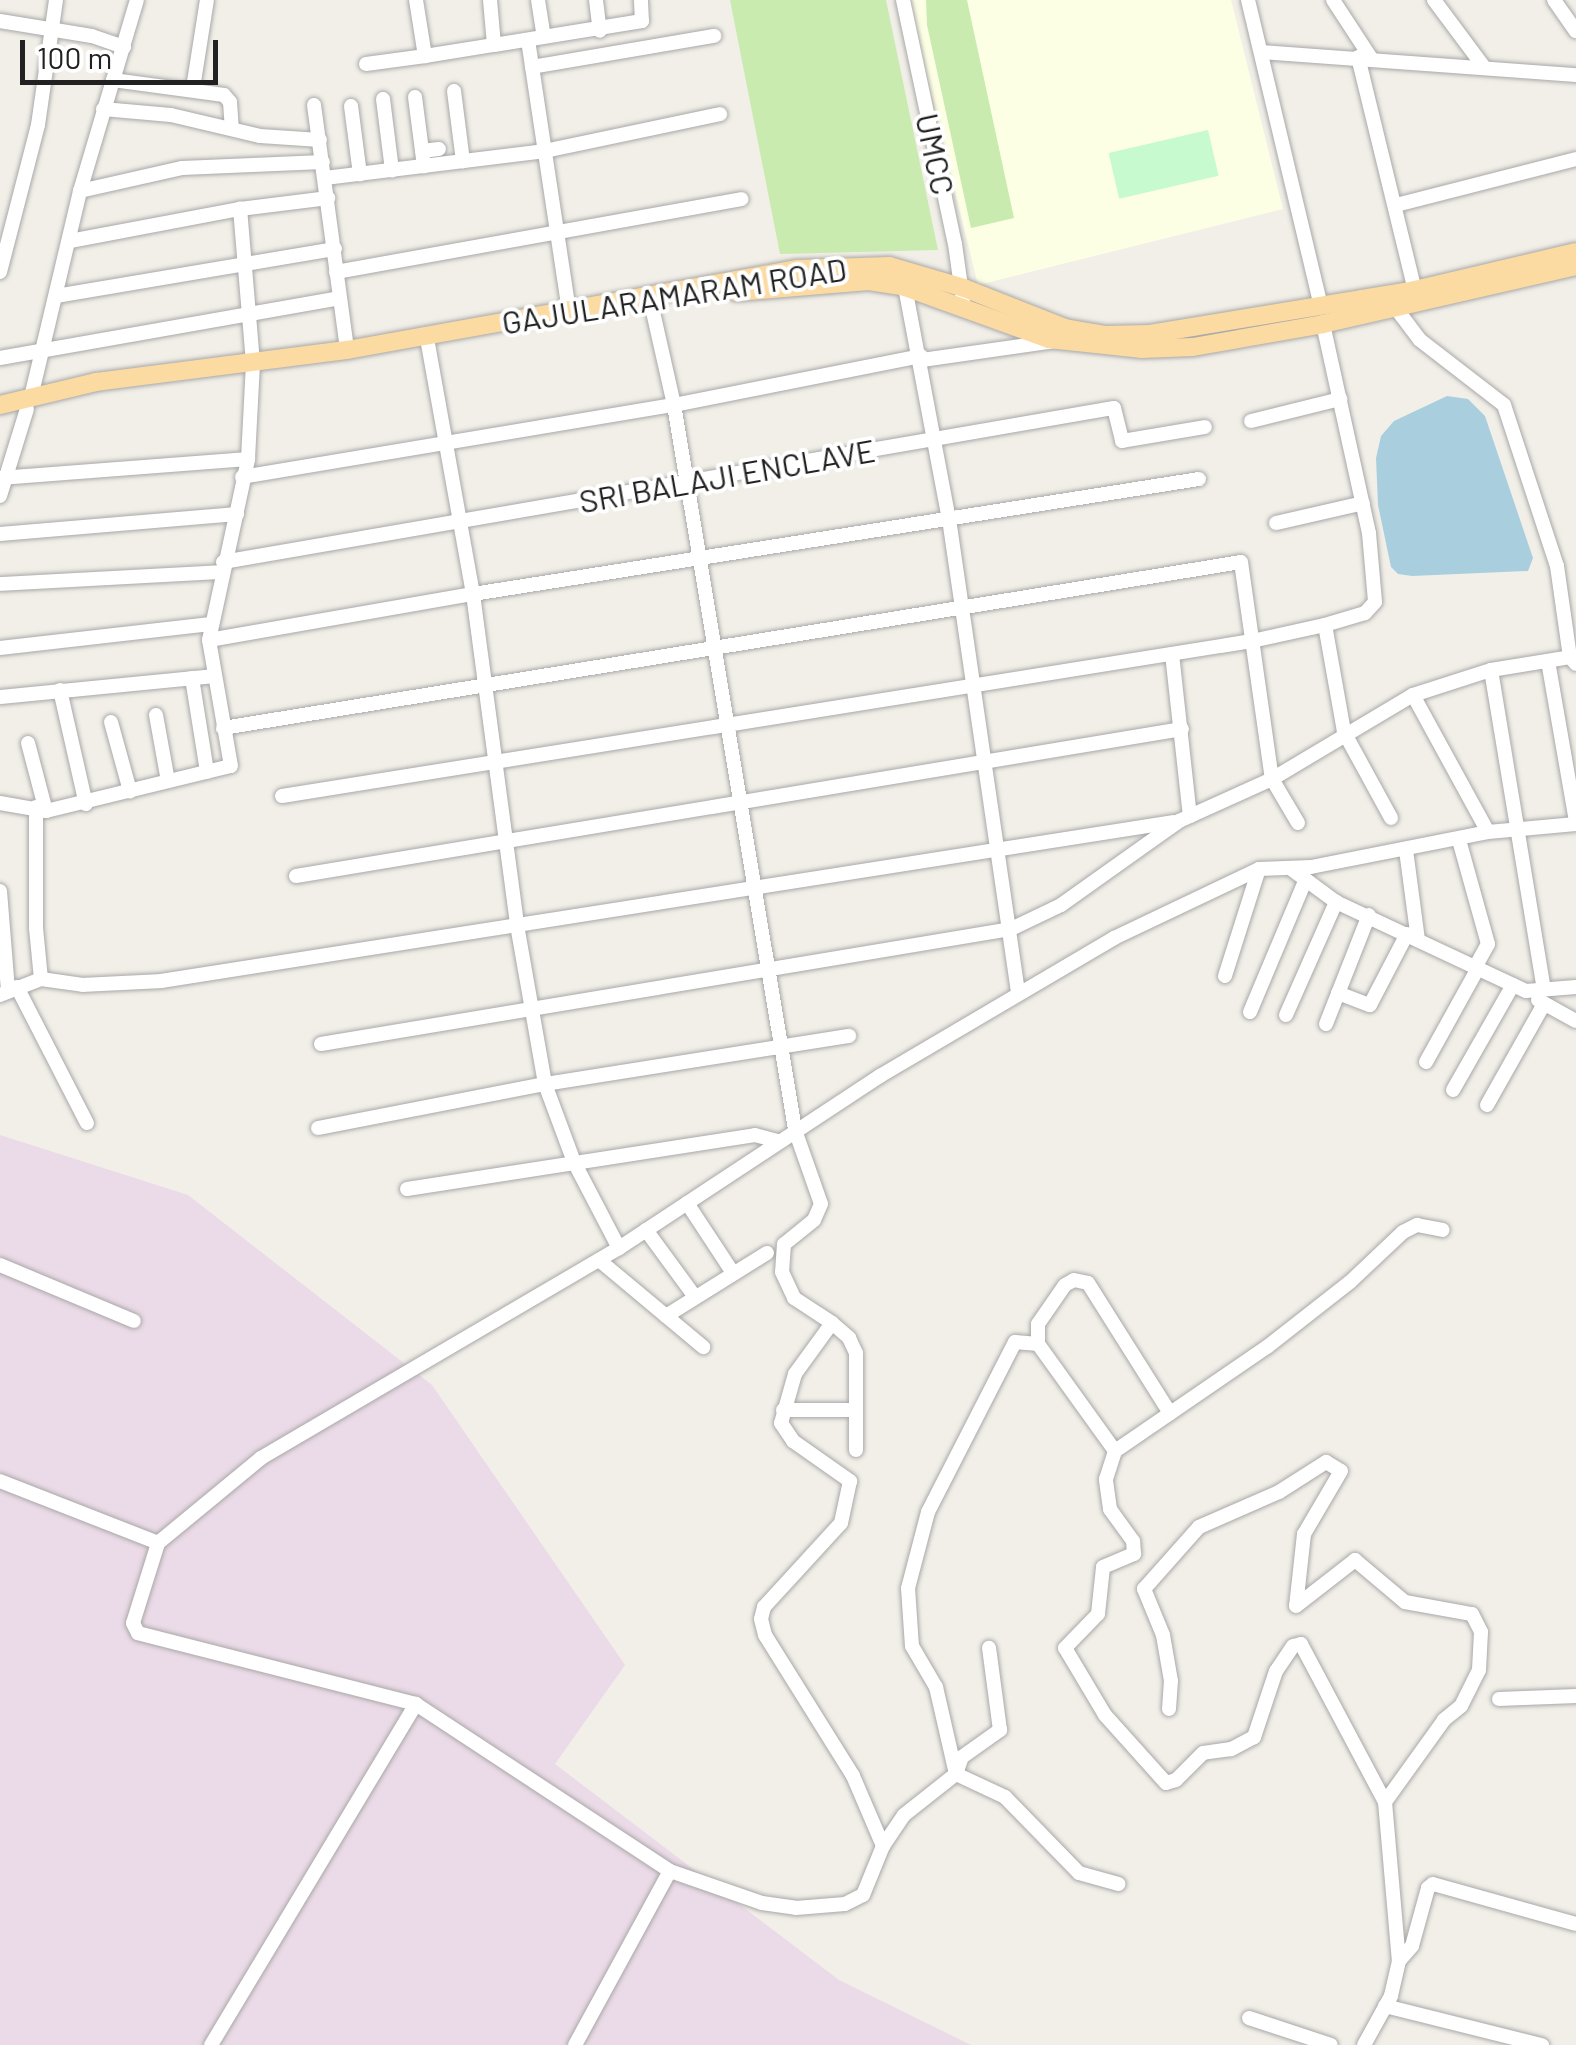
<!DOCTYPE html>
<style>
body{margin:0}
#map{position:relative;width:1576px;height:2045px;overflow:hidden;background:#f2efe8;font-family:Barlow,sans-serif}
div>[style]{position:absolute}
[style*='--x']{left:calc(var(--x)*1px);top:calc(var(--y)*1px);width:calc(var(--w)*1px);rotate:calc(var(--a)*1deg)}
.industrial>*{inset:0;background:#ebdae7}
.education>*{inset:0;background:#fdffe4}
.grass>*{inset:0;background:#c9ebaf}
.park>*{inset:0;background:#c7face;transform-origin:0 0}
.water>*{inset:0;background:#a9cfdf}
.roads{filter:drop-shadow(0 0 2px #a8a8a8) drop-shadow(0 0 2px #a8a8a8)}
.minor>*{height:14px;margin:-7px;padding:0 7px;transform-origin:7px;border-radius:7px;background:#fff}
.major>*{height:18px;margin:-9px;padding:0 9px;transform-origin:9px;border-radius:9px;background:#fcdba3}
span{translate:-50% -50%;white-space:nowrap;text-align:center;line-height:1.15;-webkit-text-stroke:8px #fff;paint-order:stroke}
.street-label{font-size:32px;color:#212121}
.scale{position:absolute;left:20px;top:40px;width:198px;height:45px;box-sizing:border-box;border:5px solid #212121;border-top:0;padding-left:12px;font-size:30px;line-height:35px;white-space:nowrap;color:#212121;-webkit-text-stroke:8px #fff;paint-order:stroke}
</style>
<div id="map">
<div class="industrial">
<i style="clip-path:polygon(0 1135px,188px 1195px,432px 1385px,625px 1665px,555px 1764px,839px 1980px,971px 2045px,0 2045px)"></i>
</div>
<div class="education">
<i style="clip-path:polygon(908px 0,1231px 0,1283px 209px,978px 285px)"></i>
</div>
<div class="grass">
<i style="clip-path:polygon(730px 0,886px 0,938px 250px,780px 254px)"></i>
<i style="clip-path:polygon(926px 0,967px 0,1014px 218px,971px 228px,927px 25px)"></i>
</div>
<div class="park">
<i style="left:1208px;top:130px;width:47px;height:102px;rotate:77deg"></i>
</div>
<div class="water">
<i style="clip-path:polygon(1447px 396px,1468px 399px,1485px 416px,1533px 558px,1528px 571px,1412px 576px,1398px 574px,1391px 567px,1378px 505px,1376px 458px,1381px 436px,1394px 421px)"></i>
</div>
<div class="roads">
<div class="minor">
<i style="--x:416;--y:0;--w:57;--a:80.9"></i>
<i style="--x:425;--y:56;--w:70;--a:-9.1"></i>
<i style="--x:490;--y:0;--w:45;--a:84.9"></i>
<i style="--x:494;--y:45;--w:150;--a:-9.2"></i>
<i style="--x:642;--y:21;--w:21;--a:-93"></i>
<i style="--x:538;--y:0;--w:37;--a:81"></i>
<i style="--x:596;--y:0;--w:31;--a:83"></i>
<i style="--x:903;--y:0;--w:249;--a:78"></i>
<i style="--x:955;--y:244;--w:65;--a:82"></i>
<i style="--x:1248;--y:0;--w:316;--a:76.6"></i>
<i style="--x:1333;--y:0;--w:69;--a:56.8"></i>
<i style="--x:1434;--y:0;--w:84;--a:53.3"></i>
<i style="--x:1554;--y:0;--w:38;--a:55"></i>
<i style="--x:0;--y:21;--w:93;--a:9.3"></i>
<i style="--x:92;--y:36;--w:34;--a:19"></i>
<i style="--x:528;--y:40;--w:274;--a:81.4"></i>
<i style="--x:1261;--y:52;--w:316;--a:4.2"></i>
<i style="--x:1358;--y:57;--w:240;--a:76.3"></i>
<i style="--x:366;--y:64;--w:60;--a:-7.7"></i>
<i style="--x:532;--y:67;--w:185;--a:-9.7"></i>
<i style="--x:113;--y:80;--w:112;--a:7.7"></i>
<i style="--x:224;--y:95;--w:9;--a:49"></i>
<i style="--x:230;--y:102;--w:27;--a:86"></i>
<i style="--x:193;--y:88;--w:89;--a:-81"></i>
<i style="--x:454;--y:91;--w:71;--a:82.7"></i>
<i style="--x:415;--y:97;--w:70;--a:82.6"></i>
<i style="--x:383;--y:99;--w:72;--a:82.8"></i>
<i style="--x:314;--y:105;--w:247;--a:82.3"></i>
<i style="--x:351;--y:106;--w:69;--a:82.5"></i>
<i style="--x:103;--y:109;--w:68;--a:5"></i>
<i style="--x:171;--y:115;--w:91;--a:13.3"></i>
<i style="--x:260;--y:136;--w:60;--a:3.8"></i>
<i style="--x:422;--y:151;--w:17;--a:-7"></i>
<i style="--x:325;--y:178;--w:222;--a:-7"></i>
<i style="--x:545;--y:151;--w:179;--a:-11.9"></i>
<i style="--x:80;--y:191;--w:105;--a:-12.7"></i>
<i style="--x:182;--y:168;--w:141;--a:-2.4"></i>
<i style="--x:1396;--y:205;--w:186;--a:-14.3"></i>
<i style="--x:70;--y:241;--w:173;--a:-10.7"></i>
<i style="--x:240;--y:209;--w:89;--a:-7.1"></i>
<i style="--x:0;--y:272;--w:152;--a:-75.5"></i>
<i style="--x:38;--y:125;--w:126;--a:-81.8"></i>
<i style="--x:336;--y:272;--w:412;--a:-10.2"></i>
<i style="--x:905;--y:287;--w:236;--a:79.3"></i>
<i style="--x:949;--y:519;--w:479;--a:81.7"></i>
<i style="--x:649;--y:294;--w:114;--a:77.3"></i>
<i style="--x:674;--y:405;--w:735;--a:80.52"></i>
<i style="--x:795;--y:1130;--w:78;--a:70.6"></i>
<i style="--x:821;--y:1204;--w:17;--a:114"></i>
<i style="--x:814;--y:1220;--w:38;--a:141"></i>
<i style="--x:784;--y:1244;--w:28;--a:94"></i>
<i style="--x:782;--y:1272;--w:29;--a:65"></i>
<i style="--x:794;--y:1298;--w:45;--a:33.3"></i>
<i style="--x:832;--y:1323;--w:63;--a:126"></i>
<i style="--x:795;--y:1374;--w:51;--a:105.9"></i>
<i style="--x:781;--y:1423;--w:22;--a:56"></i>
<i style="--x:793;--y:1441;--w:70;--a:35.1"></i>
<i style="--x:850;--y:1481;--w:43;--a:102.1"></i>
<i style="--x:841;--y:1523;--w:114;--a:132.5"></i>
<i style="--x:764;--y:1607;--w:12;--a:104"></i>
<i style="--x:761;--y:1619;--w:16;--a:76"></i>
<i style="--x:765;--y:1635;--w:166;--a:58"></i>
<i style="--x:853;--y:1776;--w:76;--a:66.8"></i>
<i style="--x:56;--y:296;--w:283;--a:-9.6"></i>
<i style="--x:1395;--y:307;--w:41;--a:52.9"></i>
<i style="--x:1420;--y:340;--w:106;--a:37.7"></i>
<i style="--x:1504;--y:405;--w:169;--a:71.8"></i>
<i style="--x:1557;--y:566;--w:92;--a:81.9"></i>
<i style="--x:1570;--y:657;--w:9;--a:49"></i>
<i style="--x:1323;--y:324;--w:214;--a:77.6"></i>
<i style="--x:1369;--y:533;--w:69;--a:85"></i>
<i style="--x:1375;--y:602;--w:15;--a:132"></i>
<i style="--x:1365;--y:613;--w:42;--a:163.3"></i>
<i style="--x:428;--y:344;--w:254;--a:79.8"></i>
<i style="--x:473;--y:594;--w:334;--a:82.4"></i>
<i style="--x:517;--y:925;--w:161;--a:80"></i>
<i style="--x:545;--y:1084;--w:83;--a:69.6"></i>
<i style="--x:574;--y:1162;--w:97;--a:62.4"></i>
<i style="--x:0;--y:358;--w:344;--a:-10"></i>
<i style="--x:922;--y:360;--w:134;--a:-8.1"></i>
<i style="--x:31;--y:397;--w:212;--a:-76.6"></i>
<i style="--x:80;--y:191;--w:199;--a:-73.4"></i>
<i style="--x:1251;--y:421;--w:92;--a:-13.9"></i>
<i style="--x:242;--y:477;--w:438;--a:-9.5"></i>
<i style="--x:674;--y:405;--w:252;--a:-11.2"></i>
<i style="--x:0;--y:478;--w:249;--a:-4.4"></i>
<i style="--x:0;--y:496;--w:91;--a:-72.8"></i>
<i style="--x:1276;--y:523;--w:89;--a:-12.9"></i>
<i style="--x:0;--y:534;--w:238;--a:-4.8"></i>
<i style="--x:223;--y:562;--w:904;--a:-9.81"></i>
<i style="--x:1114;--y:408;--w:34;--a:76"></i>
<i style="--x:1122;--y:441;--w:84;--a:-9.6"></i>
<i style="--x:0;--y:584;--w:222;--a:-3.1"></i>
<i style="--x:209;--y:640;--w:268;--a:-9.9"></i>
<i style="--x:473;--y:594;--w:735;--a:-9"></i>
<i style="--x:0;--y:648;--w:212;--a:-6.5"></i>
<i style="--x:1172;--y:654;--w:163;--a:83.7"></i>
<i style="--x:1548;--y:661;--w:162;--a:80.1"></i>
<i style="--x:1491;--y:670;--w:324;--a:80.6"></i>
<i style="--x:192;--y:678;--w:95;--a:80.9"></i>
<i style="--x:60;--y:690;--w:117;--a:77.2"></i>
<i style="--x:1413;--y:695;--w:82;--a:-17.8"></i>
<i style="--x:1491;--y:670;--w:80;--a:-9.3"></i>
<i style="--x:0;--y:697;--w:214;--a:-5.6"></i>
<i style="--x:156;--y:715;--w:67;--a:79.7"></i>
<i style="--x:111;--y:722;--w:72;--a:74.6"></i>
<i style="--x:223;--y:728;--w:1031;--a:-9.26"></i>
<i style="--x:1241;--y:562;--w:219;--a:81.9"></i>
<i style="--x:1272;--y:779;--w:51;--a:59.4"></i>
<i style="--x:28;--y:743;--w:70;--a:75.2"></i>
<i style="--x:282;--y:796;--w:982;--a:-9.08"></i>
<i style="--x:1252;--y:641;--w:75;--a:-12.4"></i>
<i style="--x:1325;--y:625;--w:109;--a:79.9"></i>
<i style="--x:1344;--y:732;--w:98;--a:61.3"></i>
<i style="--x:0;--y:803;--w:47;--a:9.9"></i>
<i style="--x:46;--y:811;--w:190;--a:-13.7"></i>
<i style="--x:231;--y:766;--w:128;--a:-99.9"></i>
<i style="--x:209;--y:640;--w:185;--a:-77.8"></i>
<i style="--x:248;--y:459;--w:96;--a:-87"></i>
<i style="--x:253;--y:363;--w:155;--a:-94.8"></i>
<i style="--x:36;--y:807;--w:121;--a:90"></i>
<i style="--x:36;--y:928;--w:51;--a:84.4"></i>
<i style="--x:1459;--y:840;--w:108;--a:74.4"></i>
<i style="--x:1488;--y:944;--w:26;--a:119"></i>
<i style="--x:1406;--y:850;--w:91;--a:82.4"></i>
<i style="--x:1290;--y:868;--w:57;--a:36.5"></i>
<i style="--x:1336;--y:902;--w:210;--a:25.1"></i>
<i style="--x:1526;--y:991;--w:50;--a:-4.6"></i>
<i style="--x:296;--y:876;--w:898;--a:-9.42"></i>
<i style="--x:0;--y:891;--w:100;--a:85.4"></i>
<i style="--x:1225;--y:976;--w:112;--a:-72.4"></i>
<i style="--x:17;--y:987;--w:153;--a:62.8"></i>
<i style="--x:1338;--y:993;--w:34;--a:21"></i>
<i style="--x:1370;--y:1005;--w:80;--a:-62.5"></i>
<i style="--x:0;--y:995;--w:44;--a:-21.3"></i>
<i style="--x:41;--y:979;--w:42;--a:8.1"></i>
<i style="--x:83;--y:985;--w:78;--a:-2.9"></i>
<i style="--x:161;--y:981;--w:1024;--a:-8.93"></i>
<i style="--x:1538;--y:1000;--w:43;--a:28.9"></i>
<i style="--x:1250;--y:1012;--w:142;--a:-67.2"></i>
<i style="--x:1286;--y:1015;--w:124;--a:-66.1"></i>
<i style="--x:1326;--y:1024;--w:117;--a:-68.5"></i>
<i style="--x:321;--y:1044;--w:700;--a:-9.46"></i>
<i style="--x:1011;--y:929;--w:55;--a:-25.6"></i>
<i style="--x:1061;--y:905;--w:145;--a:-35.4"></i>
<i style="--x:1179;--y:821;--w:102;--a:-24.3"></i>
<i style="--x:1272;--y:779;--w:164;--a:-30.8"></i>
<i style="--x:1413;--y:695;--w:156;--a:61.3"></i>
<i style="--x:1426;--y:1062;--w:107;--a:-61"></i>
<i style="--x:1453;--y:1090;--w:121;--a:-60.3"></i>
<i style="--x:1487;--y:1105;--w:116;--a:-60.6"></i>
<i style="--x:318;--y:1128;--w:231;--a:-11"></i>
<i style="--x:545;--y:1084;--w:308;--a:-9"></i>
<i style="--x:407;--y:1189;--w:352;--a:-8.8"></i>
<i style="--x:755;--y:1135;--w:24;--a:15"></i>
<i style="--x:687;--y:1203;--w:84;--a:56.7"></i>
<i style="--x:646;--y:1230;--w:83;--a:53.8"></i>
<i style="--x:599;--y:1260;--w:136;--a:39.9"></i>
<i style="--x:0;--y:1265;--w:145;--a:22.7"></i>
<i style="--x:666;--y:1316;--w:119;--a:-32"></i>
<i style="--x:832;--y:1323;--w:23;--a:41"></i>
<i style="--x:849;--y:1338;--w:17;--a:65"></i>
<i style="--x:856;--y:1353;--w:97;--a:90"></i>
<i style="--x:1038;--y:1344;--w:23;--a:-175"></i>
<i style="--x:1015;--y:1342;--w:191;--a:117.1"></i>
<i style="--x:928;--y:1512;--w:79;--a:104.7"></i>
<i style="--x:908;--y:1588;--w:58;--a:86.1"></i>
<i style="--x:912;--y:1646;--w:48;--a:59.7"></i>
<i style="--x:936;--y:1687;--w:89;--a:77.1"></i>
<i style="--x:956;--y:1774;--w:54;--a:25.1"></i>
<i style="--x:1005;--y:1797;--w:106;--a:45.8"></i>
<i style="--x:1079;--y:1873;--w:41;--a:15.4"></i>
<i style="--x:783;--y:1410;--w:73;--a:0"></i>
<i style="--x:1115;--y:1451;--w:132;--a:-125.7"></i>
<i style="--x:1038;--y:1344;--w:20;--a:-90"></i>
<i style="--x:1038;--y:1324;--w:47;--a:-55.3"></i>
<i style="--x:1065;--y:1285;--w:10;--a:-29"></i>
<i style="--x:1074;--y:1280;--w:14;--a:12"></i>
<i style="--x:1088;--y:1283;--w:154;--a:57.8"></i>
<i style="--x:0;--y:1481;--w:170;--a:21.4"></i>
<i style="--x:1499;--y:1699;--w:77;--a:-2.2"></i>
<i style="--x:1169;--y:1709;--w:28;--a:-86"></i>
<i style="--x:1171;--y:1681;--w:47;--a:-99.9"></i>
<i style="--x:1163;--y:1635;--w:50;--a:-112.4"></i>
<i style="--x:1144;--y:1589;--w:83;--a:-48.4"></i>
<i style="--x:1199;--y:1527;--w:87;--a:-23.6"></i>
<i style="--x:1279;--y:1492;--w:56;--a:-32.6"></i>
<i style="--x:1326;--y:1462;--w:17;--a:31"></i>
<i style="--x:1341;--y:1471;--w:73;--a:120.4"></i>
<i style="--x:1304;--y:1534;--w:72;--a:96.3"></i>
<i style="--x:1296;--y:1606;--w:75;--a:-37.9"></i>
<i style="--x:1355;--y:1560;--w:65;--a:40"></i>
<i style="--x:1405;--y:1602;--w:68;--a:10.2"></i>
<i style="--x:1472;--y:1614;--w:20;--a:63"></i>
<i style="--x:1481;--y:1632;--w:38;--a:93"></i>
<i style="--x:1479;--y:1670;--w:40;--a:116.6"></i>
<i style="--x:1461;--y:1706;--w:22;--a:141"></i>
<i style="--x:1444;--y:1720;--w:101;--a:125.7"></i>
<i style="--x:1385;--y:1802;--w:160;--a:85"></i>
<i style="--x:1399;--y:1961;--w:36;--a:103"></i>
<i style="--x:1391;--y:1996;--w:56;--a:118.9"></i>
<i style="--x:1385;--y:1802;--w:179;--a:-118"></i>
<i style="--x:1301;--y:1644;--w:8;--a:166"></i>
<i style="--x:1293;--y:1646;--w:30;--a:124"></i>
<i style="--x:1276;--y:1671;--w:70;--a:108.4"></i>
<i style="--x:1254;--y:1737;--w:26;--a:152"></i>
<i style="--x:1231;--y:1749;--w:28;--a:172"></i>
<i style="--x:1203;--y:1753;--w:38;--a:135"></i>
<i style="--x:1176;--y:1780;--w:10;--a:163"></i>
<i style="--x:1166;--y:1783;--w:91;--a:-131.9"></i>
<i style="--x:1105;--y:1715;--w:78;--a:-120.8"></i>
<i style="--x:1065;--y:1648;--w:47;--a:-45.9"></i>
<i style="--x:1098;--y:1614;--w:47;--a:-83.9"></i>
<i style="--x:1103;--y:1567;--w:34;--a:-23"></i>
<i style="--x:1134;--y:1554;--w:13;--a:-94"></i>
<i style="--x:1133;--y:1541;--w:39;--a:-126"></i>
<i style="--x:1110;--y:1509;--w:30;--a:-98"></i>
<i style="--x:1106;--y:1479;--w:29;--a:-72"></i>
<i style="--x:1115;--y:1451;--w:184;--a:-34.4"></i>
<i style="--x:1267;--y:1347;--w:105;--a:-38.1"></i>
<i style="--x:1350;--y:1282;--w:73;--a:-43.3"></i>
<i style="--x:1403;--y:1232;--w:16;--a:-27"></i>
<i style="--x:1417;--y:1225;--w:26;--a:11"></i>
<i style="--x:670;--y:1871;--w:97;--a:19.2"></i>
<i style="--x:762;--y:1903;--w:34;--a:8"></i>
<i style="--x:796;--y:1908;--w:49;--a:-4.7"></i>
<i style="--x:845;--y:1904;--w:20;--a:-27"></i>
<i style="--x:863;--y:1895;--w:53;--a:-67.8"></i>
<i style="--x:883;--y:1846;--w:37;--a:-56"></i>
<i style="--x:904;--y:1815;--w:66;--a:-38.3"></i>
<i style="--x:956;--y:1774;--w:18;--a:-71"></i>
<i style="--x:962;--y:1757;--w:47;--a:-35.4"></i>
<i style="--x:1000;--y:1730;--w:83;--a:-97.6"></i>
<i style="--x:1399;--y:1961;--w:20;--a:-49"></i>
<i style="--x:1412;--y:1946;--w:60;--a:-74.6"></i>
<i style="--x:1428;--y:1888;--w:6;--a:-39"></i>
<i style="--x:1433;--y:1884;--w:148;--a:15.6"></i>
<i style="--x:1385;--y:2006;--w:162;--a:14"></i>
<i style="--x:1249;--y:2018;--w:86;--a:18.2"></i>
<i style="--x:211;--y:2045;--w:398;--a:-59"></i>
<i style="--x:575;--y:2045;--w:198;--a:-61.4"></i>
<i style="--x:670;--y:1871;--w:304;--a:-146.7"></i>
<i style="--x:416;--y:1704;--w:287;--a:-165.7"></i>
<i style="--x:138;--y:1633;--w:11;--a:-117"></i>
<i style="--x:133;--y:1623;--w:84;--a:-72.6"></i>
<i style="--x:158;--y:1543;--w:134;--a:-39.5"></i>
<i style="--x:261;--y:1458;--w:415;--a:-30.4"></i>
<i style="--x:619;--y:1248;--w:313;--a:-33.4"></i>
<i style="--x:880;--y:1076;--w:272;--a:-30.5"></i>
<i style="--x:1114;--y:938;--w:161;--a:-25.4"></i>
<i style="--x:1259;--y:869;--w:52;--a:-2.2"></i>
<i style="--x:1311;--y:867;--w:180;--a:-11.2"></i>
<i style="--x:1488;--y:832;--w:88;--a:-5.2"></i>
</div>
<div class="major">
<i style="--x:736;--y:292;--w:133;--a:-4.7"></i>
<i style="--x:869;--y:281;--w:36;--a:9"></i>
<i style="--x:905;--y:287;--w:153;--a:19.9"></i>
<i style="--x:1049;--y:339;--w:94;--a:6.1"></i>
<i style="--x:1142;--y:349;--w:51;--a:-2.2"></i>
<i style="--x:1193;--y:347;--w:132;--a:-10"></i>
<i style="--x:1323;--y:324;--w:260;--a:-12.9"></i>
<i style="--x:0;--y:405;--w:99;--a:-13.5"></i>
<i style="--x:96;--y:382;--w:253;--a:-7.3"></i>
<i style="--x:347;--y:350;--w:458;--a:-10.2"></i>
<i style="--x:798;--y:269;--w:91;--a:-1.9"></i>
<i style="--x:889;--y:266;--w:78;--a:16.3"></i>
<i style="--x:964;--y:288;--w:109;--a:21.6"></i>
<i style="--x:1065;--y:328;--w:40;--a:10"></i>
<i style="--x:1104;--y:335;--w:46;--a:-1.2"></i>
<i style="--x:1150;--y:334;--w:269;--a:-9.4"></i>
<i style="--x:1415;--y:290;--w:165;--a:-13.3"></i>
</div>
</div>
<div class="street-label">
<span style="left:936px;top:154px;rotate:78deg">UMCC</span>
<span style="left:674px;top:295px;rotate:-9deg">GAJULARAMARAM ROAD</span>
<span style="left:727px;top:475px;rotate:-10deg">SRI BALAJI ENCLAVE</span>
</div>
<div class="scale">100 m</div>
</div>
